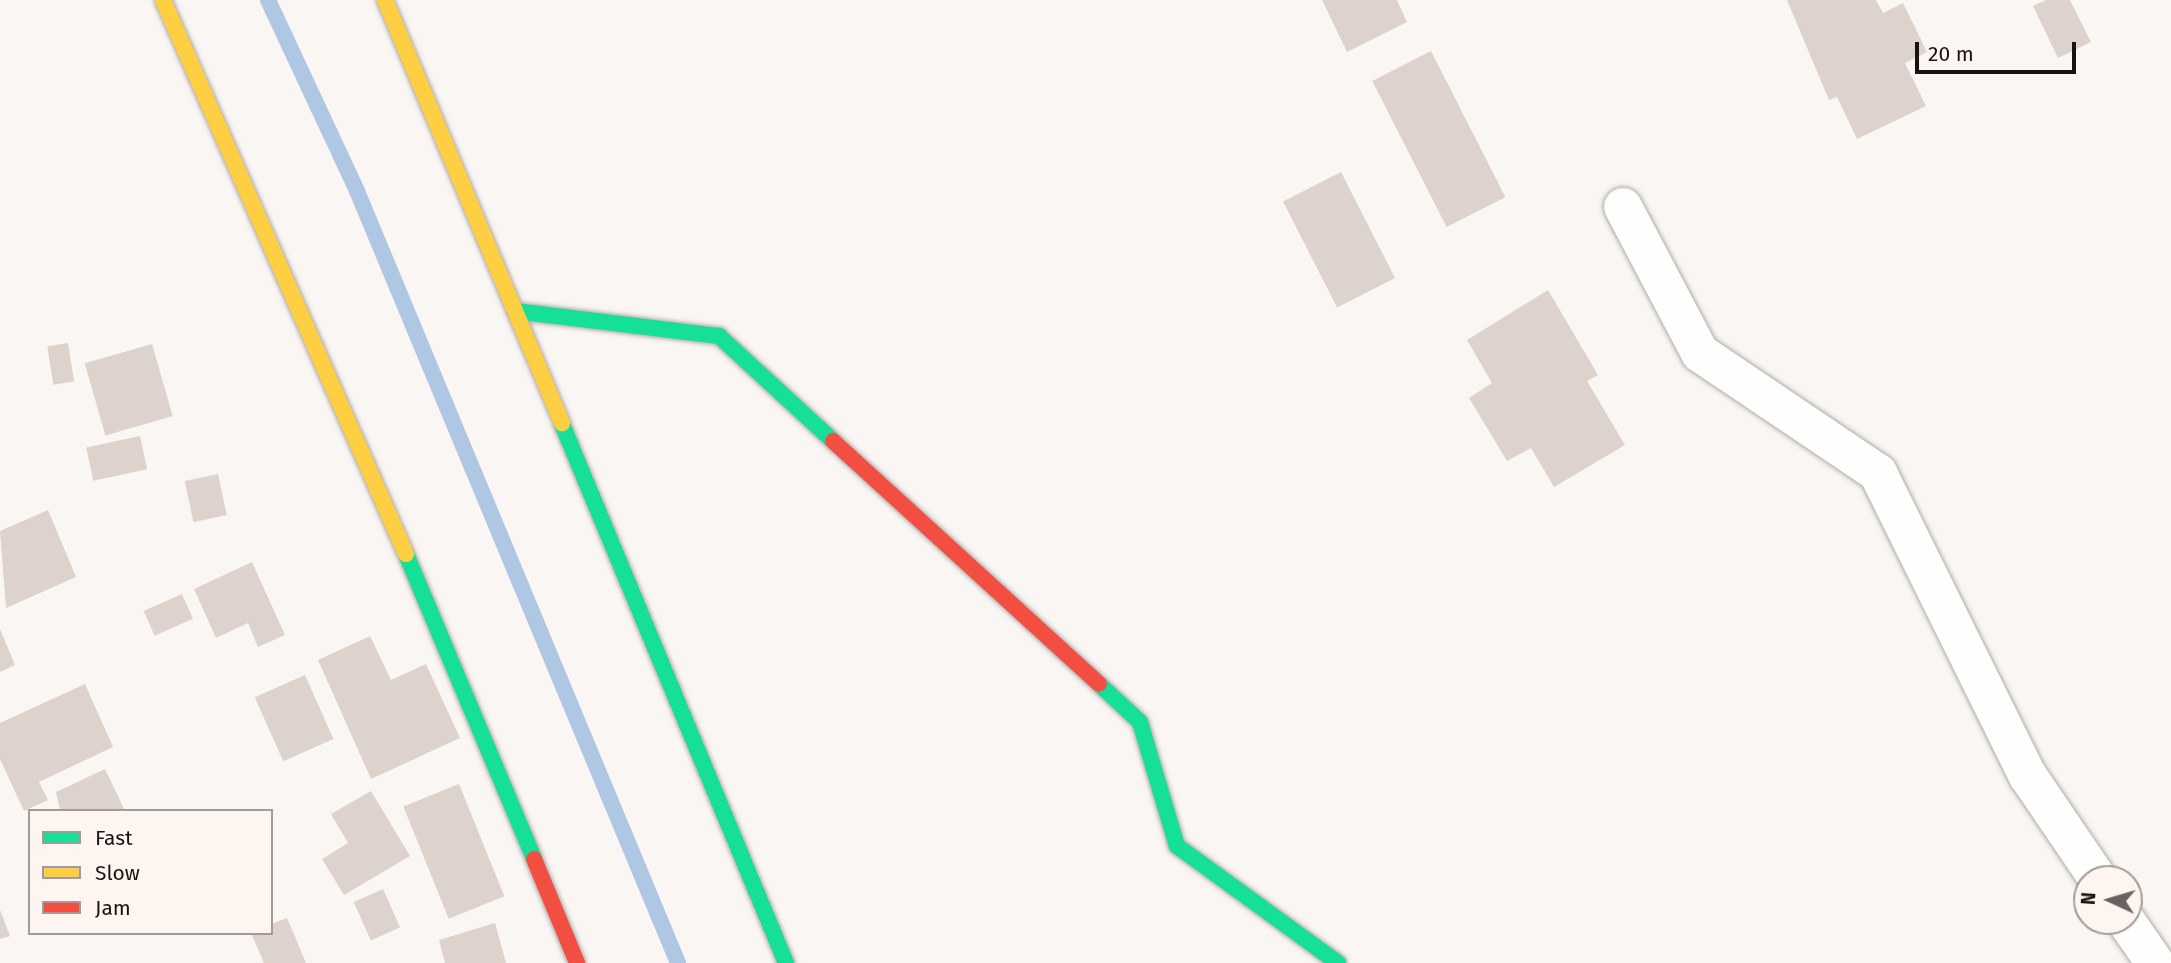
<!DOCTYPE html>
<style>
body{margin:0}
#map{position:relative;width:2171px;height:963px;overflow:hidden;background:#faf6f4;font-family:"Fira Sans",sans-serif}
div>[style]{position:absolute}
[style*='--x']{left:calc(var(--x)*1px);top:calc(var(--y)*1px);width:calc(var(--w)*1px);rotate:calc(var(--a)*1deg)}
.stream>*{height:16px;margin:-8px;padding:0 8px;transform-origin:8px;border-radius:8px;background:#b0c7e4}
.building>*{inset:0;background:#ded2cc;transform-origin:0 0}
.roads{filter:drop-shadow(0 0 2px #b0aca9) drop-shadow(0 0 2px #b0aca9)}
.street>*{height:38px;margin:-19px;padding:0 19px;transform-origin:19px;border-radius:19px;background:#fefefd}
.fast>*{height:16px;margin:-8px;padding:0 8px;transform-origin:8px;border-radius:8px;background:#16e098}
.slow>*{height:16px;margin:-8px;padding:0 8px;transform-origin:8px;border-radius:8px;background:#ffcf43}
.jam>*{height:16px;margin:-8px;padding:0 8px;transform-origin:8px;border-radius:8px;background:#f24e42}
span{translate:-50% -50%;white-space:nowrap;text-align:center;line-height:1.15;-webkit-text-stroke:5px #fef5f0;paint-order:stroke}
.legend{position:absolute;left:28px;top:809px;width:245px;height:126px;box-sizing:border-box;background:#fef5f0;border:2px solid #a29b97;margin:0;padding:9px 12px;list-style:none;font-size:21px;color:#191412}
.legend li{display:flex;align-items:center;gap:14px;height:35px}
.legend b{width:35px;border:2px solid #a29b97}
.north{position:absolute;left:2073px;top:865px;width:70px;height:70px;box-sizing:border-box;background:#fef5f0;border:2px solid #a29b97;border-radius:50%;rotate:274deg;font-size:19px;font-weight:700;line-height:28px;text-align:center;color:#191412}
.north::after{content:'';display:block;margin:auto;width:24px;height:32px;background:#686361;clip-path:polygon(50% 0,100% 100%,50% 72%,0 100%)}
.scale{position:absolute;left:1915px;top:42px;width:161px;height:32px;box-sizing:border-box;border:4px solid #191412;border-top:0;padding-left:9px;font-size:21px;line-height:24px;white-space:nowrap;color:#191412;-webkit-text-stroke:5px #fef5f0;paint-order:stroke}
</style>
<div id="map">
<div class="stream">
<i style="--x:268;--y:0;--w:211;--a:65"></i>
<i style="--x:357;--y:191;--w:836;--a:67.42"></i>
</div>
<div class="building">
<i style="clip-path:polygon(1322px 0,1397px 0,1407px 22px,1347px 52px)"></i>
<i style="clip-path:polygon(1787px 0,1876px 0,1883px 13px,1903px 3px,1927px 52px,1905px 63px,1926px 106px,1857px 139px,1837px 97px,1829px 100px)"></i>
<i style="clip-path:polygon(2046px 0,2070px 0,2091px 42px,2058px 58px,2033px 6px)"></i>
<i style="left:1431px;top:51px;width:164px;height:66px;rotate:63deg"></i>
<i style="left:1341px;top:172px;width:119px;height:65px;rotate:63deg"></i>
<i style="clip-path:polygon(1548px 290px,1598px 375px,1587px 381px,1625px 445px,1554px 487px,1531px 448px,1507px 461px,1469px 398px,1492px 383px,1467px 340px)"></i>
<i style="left:68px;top:343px;width:39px;height:21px;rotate:81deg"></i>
<i style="left:152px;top:344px;width:75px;height:70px;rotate:74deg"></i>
<i style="left:140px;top:436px;width:34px;height:55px;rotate:78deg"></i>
<i style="left:218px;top:474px;width:42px;height:34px;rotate:78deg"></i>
<i style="clip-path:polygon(48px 510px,76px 577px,6px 608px,0 531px)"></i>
<i style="clip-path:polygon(252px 562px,285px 635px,258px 647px,248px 623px,216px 638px,194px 589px)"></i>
<i style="left:182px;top:594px;width:27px;height:42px;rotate:66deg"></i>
<i style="clip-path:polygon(0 629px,15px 665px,0 672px)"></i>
<i style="clip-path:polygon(370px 636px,391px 680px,426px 664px,460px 738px,371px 779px,318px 660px)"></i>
<i style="left:305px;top:675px;width:70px;height:55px;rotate:66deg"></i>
<i style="clip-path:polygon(85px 684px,113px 747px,39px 782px,48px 800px,24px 811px,0 759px,0 723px)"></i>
<i style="clip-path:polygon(105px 769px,125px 811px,60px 811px,56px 792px)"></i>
<i style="left:459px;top:784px;width:121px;height:60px;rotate:68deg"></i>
<i style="clip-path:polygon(371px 791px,410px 856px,344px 895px,322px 859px,348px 843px,331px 814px)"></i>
<i style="left:383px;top:889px;width:42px;height:32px;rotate:66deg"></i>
<i style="clip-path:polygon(0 910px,10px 936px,0 939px)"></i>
<i style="clip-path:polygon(287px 918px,306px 963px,264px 963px,251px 933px,271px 933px,271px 924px)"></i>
<i style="clip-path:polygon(495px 923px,506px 963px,445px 963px,439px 940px)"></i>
</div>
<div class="roads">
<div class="street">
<i style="--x:1623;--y:207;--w:165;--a:62.2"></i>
<i style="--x:1700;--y:353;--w:215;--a:34"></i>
<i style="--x:1878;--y:473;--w:338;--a:63.7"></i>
<i style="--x:2028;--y:776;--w:125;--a:55.8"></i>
<i style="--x:2126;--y:921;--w:51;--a:55.4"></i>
</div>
<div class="fast">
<i style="--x:515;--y:311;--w:206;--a:7"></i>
<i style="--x:719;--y:336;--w:155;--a:42.6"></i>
<i style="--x:562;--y:424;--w:584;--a:67.43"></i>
<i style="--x:406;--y:554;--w:331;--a:67.2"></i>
<i style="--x:1099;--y:684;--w:56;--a:42.8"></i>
<i style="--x:1140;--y:722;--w:129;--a:73.4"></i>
<i style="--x:1177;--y:846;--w:199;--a:36"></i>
</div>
<div class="slow">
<i style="--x:163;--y:0;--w:605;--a:66.32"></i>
<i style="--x:385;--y:0;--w:459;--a:67.3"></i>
</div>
<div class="jam">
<i style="--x:833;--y:441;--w:360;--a:42.4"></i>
<i style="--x:534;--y:859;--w:113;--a:67.5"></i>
</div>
</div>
<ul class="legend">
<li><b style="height:9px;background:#16e098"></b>Fast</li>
<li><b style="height:9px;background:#ffcf43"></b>Slow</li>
<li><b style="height:9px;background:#f24e42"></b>Jam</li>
</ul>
<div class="north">N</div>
<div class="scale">20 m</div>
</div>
